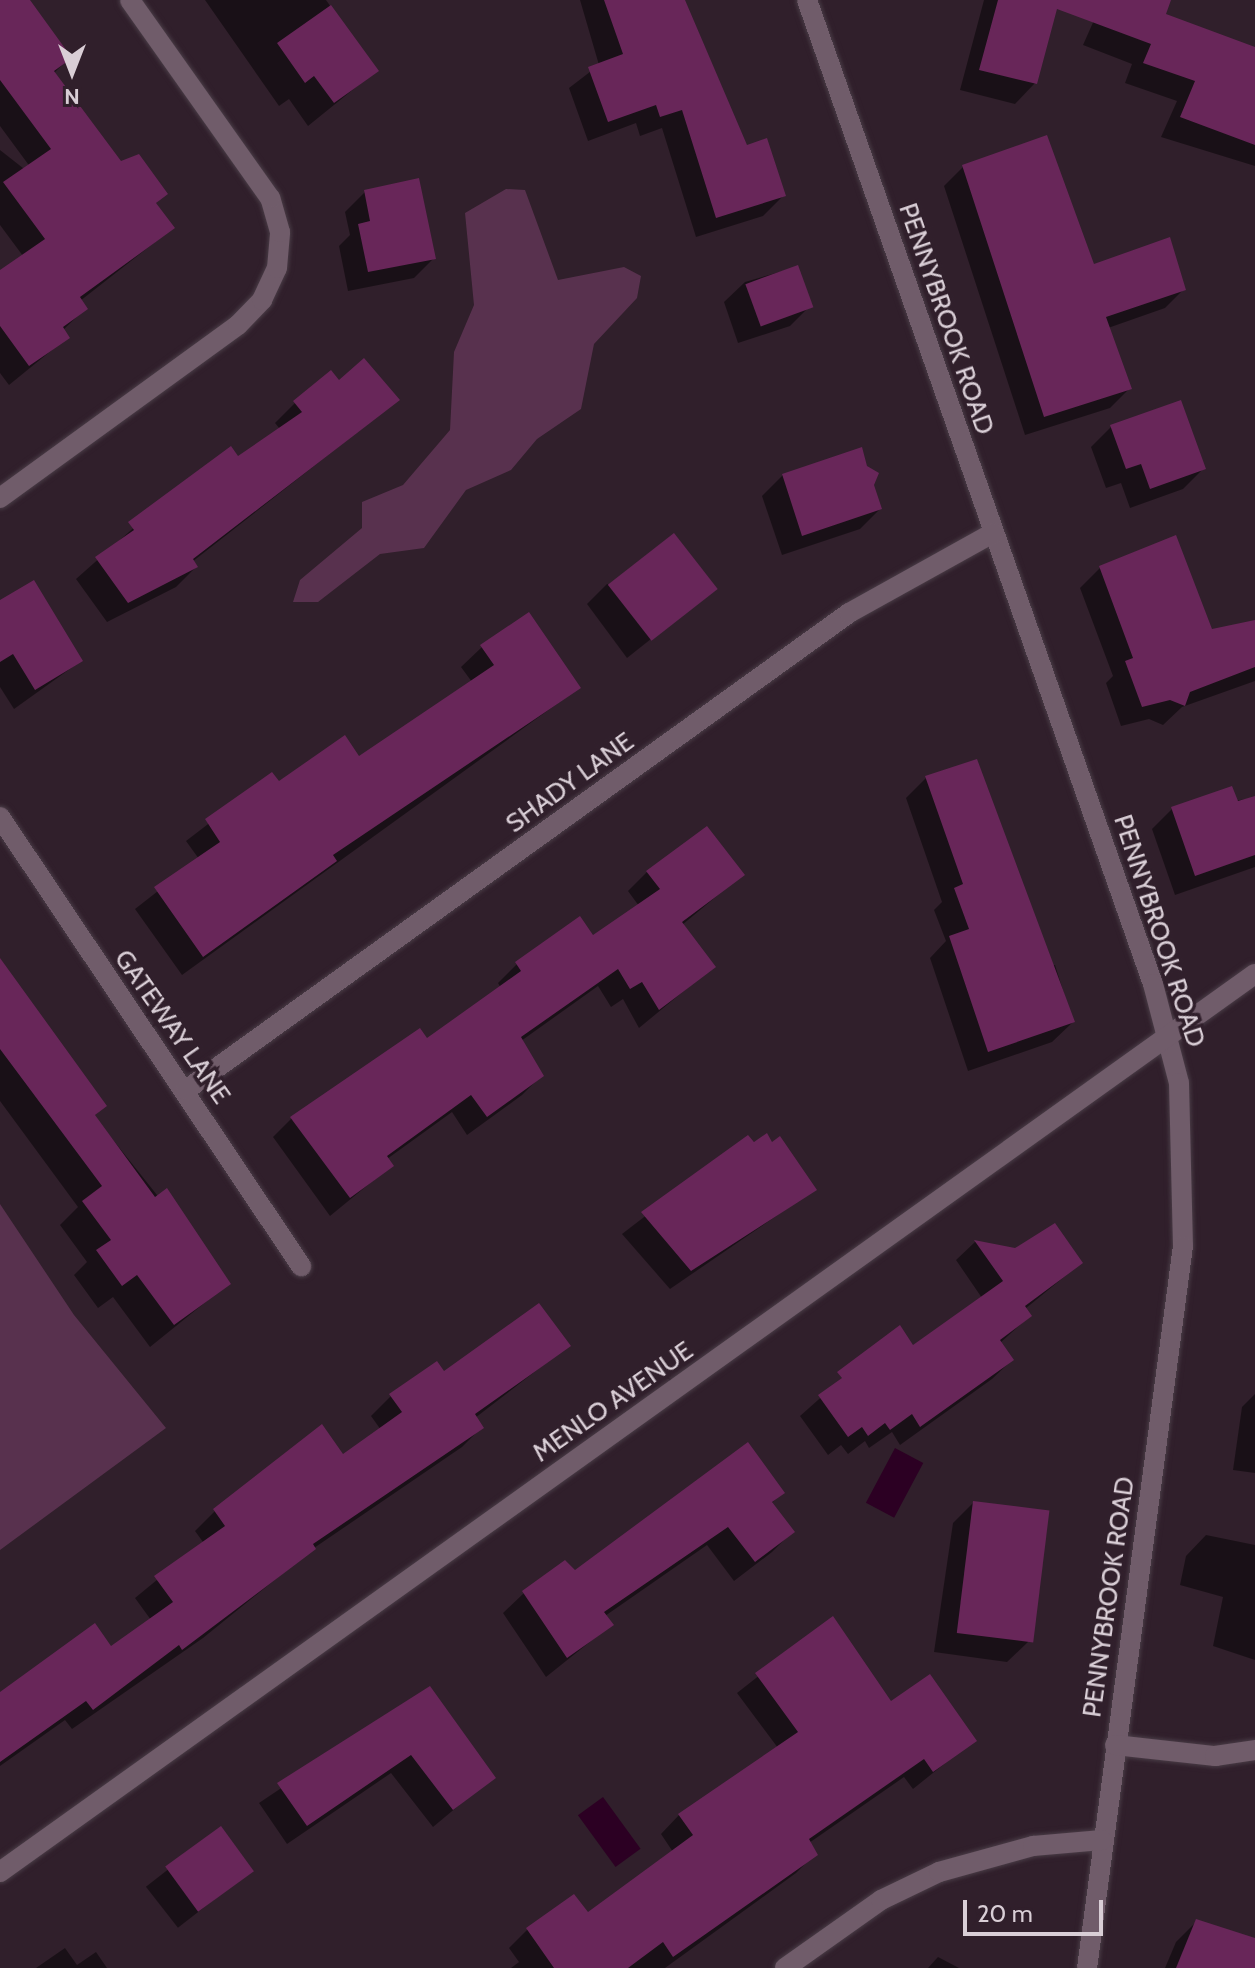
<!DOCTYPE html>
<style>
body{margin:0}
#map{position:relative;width:1255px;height:1968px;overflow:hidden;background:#301f2b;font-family:Cabin,sans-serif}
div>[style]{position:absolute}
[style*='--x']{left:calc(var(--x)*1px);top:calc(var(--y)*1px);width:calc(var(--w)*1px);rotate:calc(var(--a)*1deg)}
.green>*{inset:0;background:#58314e}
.water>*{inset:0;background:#2c0023;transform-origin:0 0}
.shadow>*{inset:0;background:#0007;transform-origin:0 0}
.building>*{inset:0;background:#682659;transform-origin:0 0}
.roads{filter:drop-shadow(0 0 2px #493c46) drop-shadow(0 0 2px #493c46)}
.minor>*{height:20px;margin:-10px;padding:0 10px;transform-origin:10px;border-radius:10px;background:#705c6a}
span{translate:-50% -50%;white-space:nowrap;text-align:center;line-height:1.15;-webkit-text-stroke:7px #301f2b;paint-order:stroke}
.street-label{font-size:26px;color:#d9ced6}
.north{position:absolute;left:32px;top:32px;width:80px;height:80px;-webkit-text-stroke:6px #301f2b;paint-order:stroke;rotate:180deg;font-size:22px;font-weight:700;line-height:32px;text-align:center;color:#d9ced6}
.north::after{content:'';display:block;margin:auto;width:28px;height:36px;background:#d9ced6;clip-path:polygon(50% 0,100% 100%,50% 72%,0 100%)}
.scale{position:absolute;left:963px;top:1900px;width:140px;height:36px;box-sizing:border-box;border:4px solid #d9ced6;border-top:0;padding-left:10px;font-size:24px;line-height:28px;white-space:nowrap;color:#d9ced6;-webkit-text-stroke:6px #301f2b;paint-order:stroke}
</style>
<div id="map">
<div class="green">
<i style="clip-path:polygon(506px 189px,525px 190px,558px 280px,624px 267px,641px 276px,637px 298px,594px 344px,581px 409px,537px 439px,511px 470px,466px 490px,424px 548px,380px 554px,318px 602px,293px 602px,300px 580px,362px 528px,362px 502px,403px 485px,450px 430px,454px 352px,474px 305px,465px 213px)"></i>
<i style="clip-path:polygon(0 1204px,74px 1315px,166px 1428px,0 1550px)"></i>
</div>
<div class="water">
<i style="left:895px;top:1448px;width:32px;height:62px;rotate:28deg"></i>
<i style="left:603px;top:1797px;width:64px;height:31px;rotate:54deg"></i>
</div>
<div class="shadow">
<i style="clip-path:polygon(17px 0,28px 0,69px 58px,54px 73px,121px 164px,165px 194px,155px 204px,173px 228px,80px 301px,85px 309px,63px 330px,68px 337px,9px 385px,0 373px,0 274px,23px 256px,0 225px,0 150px,42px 183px,0 126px,0 11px)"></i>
<i style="clip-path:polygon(205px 0,326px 0,376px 71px,308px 126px,289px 99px,279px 106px)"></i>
<i style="clip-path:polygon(580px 0,683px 0,745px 147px,783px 196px,763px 216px,696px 237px,662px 128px,640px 136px,636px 123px,588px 141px,569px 88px,599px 65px)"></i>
<i style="clip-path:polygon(984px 0,1057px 0,1035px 83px,1015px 104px,960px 90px)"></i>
<i style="clip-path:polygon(1103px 0,1152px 0,1164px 15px,1255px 50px,1255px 166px,1161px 137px,1177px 101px,1125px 83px,1132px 64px,1083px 45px)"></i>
<i style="clip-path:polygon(963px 167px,1093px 267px,1184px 289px,1165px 308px,1108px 328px,1130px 388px,1110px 408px,1025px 435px,944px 186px)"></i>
<i style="clip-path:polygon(365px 192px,434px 258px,414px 278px,348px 291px,339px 246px,350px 235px,345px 212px)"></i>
<i style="clip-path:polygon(797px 267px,810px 306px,790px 326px,738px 343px,724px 302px,745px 282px)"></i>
<i style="clip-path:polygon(339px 382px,398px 400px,192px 562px,196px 567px,176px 587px,107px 622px,76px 579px,192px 476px,238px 458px,280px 429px,275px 423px,295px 403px)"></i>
<i style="clip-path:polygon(1111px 427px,1204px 468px,1183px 489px,1130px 508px,1121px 483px,1106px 488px,1091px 447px)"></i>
<i style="clip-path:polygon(866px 467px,880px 509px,860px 529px,782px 555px,762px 496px,783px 475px)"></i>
<i style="clip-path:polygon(1100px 568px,1210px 632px,1255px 621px,1255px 681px,1182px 707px,1163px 725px,1149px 719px,1121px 726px,1106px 683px,1113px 676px,1080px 588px)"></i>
<i style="clip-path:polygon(607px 584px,714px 589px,627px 658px,587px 604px)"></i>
<i style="clip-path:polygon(0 603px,81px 661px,14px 709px,0 687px)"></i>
<i style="clip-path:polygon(482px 647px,579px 688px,182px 975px,135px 909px,199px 859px,186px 841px,272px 775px,278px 784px,359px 759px,472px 682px,461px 667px)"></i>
<i style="clip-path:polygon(926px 778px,1048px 967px,1055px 965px,1073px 1022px,1052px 1042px,968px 1071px,930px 958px,946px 941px,934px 910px,942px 902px,906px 798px)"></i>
<i style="clip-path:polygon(1255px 798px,1255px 867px,1175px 895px,1152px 829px,1172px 809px)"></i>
<i style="clip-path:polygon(647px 872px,742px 875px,682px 925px,713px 967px,639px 1028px,623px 999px,611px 1007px,598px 986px,521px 1041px,541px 1076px,522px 1095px,467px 1135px,452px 1112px,387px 1159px,391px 1166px,330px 1216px,273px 1137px,292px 1118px,427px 1041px,501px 988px,498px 983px,517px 964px,592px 938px,639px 906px,628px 891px)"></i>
<i style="clip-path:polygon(0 959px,104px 1106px,94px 1116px,228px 1284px,150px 1347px,113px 1297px,98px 1308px,74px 1275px,87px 1262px,60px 1225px,78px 1207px,0 1101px)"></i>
<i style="clip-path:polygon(748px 1137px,814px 1190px,670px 1289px,622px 1234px)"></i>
<i style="clip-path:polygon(975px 1242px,1081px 1263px,1025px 1309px,1030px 1316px,1000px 1343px,1012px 1360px,992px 1379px,900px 1445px,892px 1432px,869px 1448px,865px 1441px,848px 1454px,841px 1445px,828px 1455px,800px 1416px,899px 1328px,912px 1348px,982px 1298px,956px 1260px)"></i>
<i style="clip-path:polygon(568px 1346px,475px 1418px,482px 1427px,462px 1447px,314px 1548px,203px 1638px,72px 1729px,65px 1720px,0 1766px,0 1694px,111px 1648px,151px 1620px,135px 1598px,203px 1542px,195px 1531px,215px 1511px,287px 1452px,322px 1427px,342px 1457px,381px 1430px,371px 1416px,391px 1396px,444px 1374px)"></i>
<i style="clip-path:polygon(1255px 1394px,1255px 1473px,1233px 1470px,1242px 1407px)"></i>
<i style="clip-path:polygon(782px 1492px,771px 1504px,792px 1532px,772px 1552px,734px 1581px,707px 1545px,605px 1616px,611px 1625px,546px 1677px,503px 1613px,524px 1593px)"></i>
<i style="clip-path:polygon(973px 1503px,1028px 1642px,1007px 1662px,934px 1652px,953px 1523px)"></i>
<i style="clip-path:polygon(1206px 1535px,1255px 1545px,1255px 1660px,1213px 1646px,1223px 1597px,1180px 1585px,1186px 1556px)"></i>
<i style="clip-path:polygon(832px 1618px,891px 1704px,974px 1740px,913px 1789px,904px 1777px,809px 1843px,815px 1854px,796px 1873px,665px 1968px,511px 1968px,519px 1962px,509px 1948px,528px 1929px,587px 1915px,673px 1852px,661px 1834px,679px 1815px,778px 1748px,737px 1693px)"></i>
<i style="clip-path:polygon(429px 1689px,493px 1777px,433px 1827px,391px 1773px,287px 1844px,259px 1803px)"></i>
<i style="left:220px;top:1829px;width:52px;height:94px;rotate:52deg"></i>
<i style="clip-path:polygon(1196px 1922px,1255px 1942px,1255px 1968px,1165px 1968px,1176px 1942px)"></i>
<i style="clip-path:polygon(65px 1948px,77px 1965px,96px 1952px,107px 1968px,36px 1968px)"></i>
<i style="clip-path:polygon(938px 1957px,959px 1968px,928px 1968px)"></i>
</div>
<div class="building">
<i style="clip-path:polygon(0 0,30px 0,72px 58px,54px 71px,121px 161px,139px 154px,168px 194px,156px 203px,175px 228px,80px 297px,88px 309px,63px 327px,70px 338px,29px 366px,0 326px,0 270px,45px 239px,3px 182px,51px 149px,0 80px)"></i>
<i style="clip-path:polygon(604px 0,685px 0,747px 145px,767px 138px,786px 196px,716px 218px,682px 110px,660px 117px,656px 105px,608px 122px,588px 67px,623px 54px)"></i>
<i style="clip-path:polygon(998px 0,1171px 0,1166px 14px,1255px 47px,1255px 145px,1180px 117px,1195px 81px,1143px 63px,1151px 44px,1057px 9px,1037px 84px,979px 70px)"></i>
<i style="clip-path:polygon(331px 5px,379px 71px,334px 103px,314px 76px,305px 83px,277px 43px)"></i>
<i style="clip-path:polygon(1047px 135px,1094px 264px,1170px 237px,1186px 290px,1106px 317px,1132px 389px,1044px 417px,962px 165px)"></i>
<i style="clip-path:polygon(419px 178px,436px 259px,368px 272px,358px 224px,370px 221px,364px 190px)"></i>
<i style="left:798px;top:265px;width:45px;height:56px;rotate:70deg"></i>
<i style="clip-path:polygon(364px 358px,400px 400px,193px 559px,198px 567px,128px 603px,95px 557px,134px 530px,128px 522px,231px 446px,238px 456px,302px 412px,293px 401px,331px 370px,339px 380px)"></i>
<i style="clip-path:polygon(1181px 400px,1206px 469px,1150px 489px,1141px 464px,1126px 469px,1110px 425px)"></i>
<i style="clip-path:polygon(862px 447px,867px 466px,879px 473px,874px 485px,882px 509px,802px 536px,782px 474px)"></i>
<i style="left:674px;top:533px;width:71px;height:84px;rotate:52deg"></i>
<i style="clip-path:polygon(1176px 535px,1212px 629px,1255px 620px,1255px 667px,1190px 692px,1185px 706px,1170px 700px,1142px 707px,1125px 661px,1133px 658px,1099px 566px)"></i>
<i style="clip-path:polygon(34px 580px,83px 661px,35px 690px,13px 654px,0 662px,0 600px)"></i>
<i style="clip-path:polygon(529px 612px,581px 688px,333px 855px,337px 861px,203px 957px,154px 887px,220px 842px,205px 819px,272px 772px,279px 781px,345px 735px,359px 756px,494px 665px,480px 645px)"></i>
<i style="clip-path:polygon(977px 759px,1075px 1022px,988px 1052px,949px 936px,969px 929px,954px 888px,963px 884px,925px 776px)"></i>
<i style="clip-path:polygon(1232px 786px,1238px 801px,1255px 796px,1255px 855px,1195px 876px,1171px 807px)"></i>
<i style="clip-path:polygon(707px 826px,745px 875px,682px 922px,716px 967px,659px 1010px,642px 982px,630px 989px,618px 969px,521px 1037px,544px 1076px,487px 1117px,471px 1095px,387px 1156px,394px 1166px,350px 1198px,290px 1117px,420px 1028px,427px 1038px,521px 971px,515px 962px,580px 916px,593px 935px,660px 889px,646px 871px)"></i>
<i style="clip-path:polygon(0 958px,107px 1106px,95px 1115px,155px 1197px,167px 1188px,231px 1284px,174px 1325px,137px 1275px,122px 1286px,96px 1250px,111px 1240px,82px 1201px,102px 1186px,0 1049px)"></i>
<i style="clip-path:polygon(767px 1133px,772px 1142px,780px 1136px,817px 1190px,691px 1271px,641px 1212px,748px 1135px,754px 1142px)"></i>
<i style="clip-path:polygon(1055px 1223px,1083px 1263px,1025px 1306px,1032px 1316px,1000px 1340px,1014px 1360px,920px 1427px,912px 1414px,890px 1430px,885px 1423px,868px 1436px,862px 1427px,848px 1437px,818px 1395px,842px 1378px,837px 1372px,900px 1325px,913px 1345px,1003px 1281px,974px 1240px,1015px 1248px)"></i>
<i style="clip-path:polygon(539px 1303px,571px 1346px,475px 1414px,484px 1428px,313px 1544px,316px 1549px,182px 1650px,179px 1645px,93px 1710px,86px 1701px,0 1762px,0 1692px,95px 1623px,111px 1646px,173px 1602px,154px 1576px,225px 1526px,213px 1509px,322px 1424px,343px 1454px,402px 1412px,389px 1394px,437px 1361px,444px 1371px)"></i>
<i style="clip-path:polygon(748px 1442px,785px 1493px,772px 1502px,795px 1532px,755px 1562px,728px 1527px,604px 1612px,614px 1625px,567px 1658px,522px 1591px,565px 1560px,575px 1570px)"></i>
<i style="left:973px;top:1501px;width:77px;height:133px;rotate:7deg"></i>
<i style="clip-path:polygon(833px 1616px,891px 1701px,930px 1674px,977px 1741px,933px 1772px,924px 1759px,809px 1839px,818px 1855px,673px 1957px,663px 1942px,628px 1968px,554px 1968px,526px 1928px,574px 1894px,588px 1912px,693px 1835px,678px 1814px,798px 1732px,755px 1673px)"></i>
<i style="clip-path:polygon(430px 1686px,496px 1778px,453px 1810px,411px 1755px,307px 1826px,277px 1783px)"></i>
<i style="left:221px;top:1826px;width:56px;height:69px;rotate:54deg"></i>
<i style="clip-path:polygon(1196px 1919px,1255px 1938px,1255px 1968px,1176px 1968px)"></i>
</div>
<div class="roads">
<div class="minor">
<i style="--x:807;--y:0;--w:1043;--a:70.63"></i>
<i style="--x:1153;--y:984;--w:102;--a:75.3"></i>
<i style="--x:1179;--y:1083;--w:163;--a:88.6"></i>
<i style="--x:1183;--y:1246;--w:728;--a:97.57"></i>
<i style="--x:0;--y:498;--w:294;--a:-36"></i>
<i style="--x:238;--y:325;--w:35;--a:-46"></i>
<i style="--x:262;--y:300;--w:35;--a:-65"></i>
<i style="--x:277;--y:268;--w:36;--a:-85"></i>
<i style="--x:280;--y:232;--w:35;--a:-106"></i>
<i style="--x:270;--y:198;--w:242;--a:-125.3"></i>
<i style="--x:0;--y:817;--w:541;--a:56.16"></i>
<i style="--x:186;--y:1090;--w:817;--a:-35.73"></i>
<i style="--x:849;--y:613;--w:165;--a:-29.1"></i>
<i style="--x:1115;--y:1745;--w:101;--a:6.3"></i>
<i style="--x:1215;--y:1756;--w:40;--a:-8.5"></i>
<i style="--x:0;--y:1872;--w:1543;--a:-35.59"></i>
<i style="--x:785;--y:1968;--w:118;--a:-35.3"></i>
<i style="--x:881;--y:1900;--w:64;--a:-25.8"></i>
<i style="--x:939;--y:1872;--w:98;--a:-15.5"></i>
<i style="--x:1033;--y:1846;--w:69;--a:-5"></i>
</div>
</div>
<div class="street-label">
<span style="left:946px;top:319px;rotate:71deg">PENNYBROOK ROAD</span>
<span style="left:570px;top:783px;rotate:-36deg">SHADY LANE</span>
<span style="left:1159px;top:931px;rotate:72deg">PENNYBROOK ROAD</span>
<span style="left:172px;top:1027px;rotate:55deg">GATEWAY LANE</span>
<span style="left:613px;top:1402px;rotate:-35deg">MENLO AVENUE</span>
<span style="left:1109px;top:1597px;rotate:-82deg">PENNYBROOK ROAD</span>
</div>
<div class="north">N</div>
<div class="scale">20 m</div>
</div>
